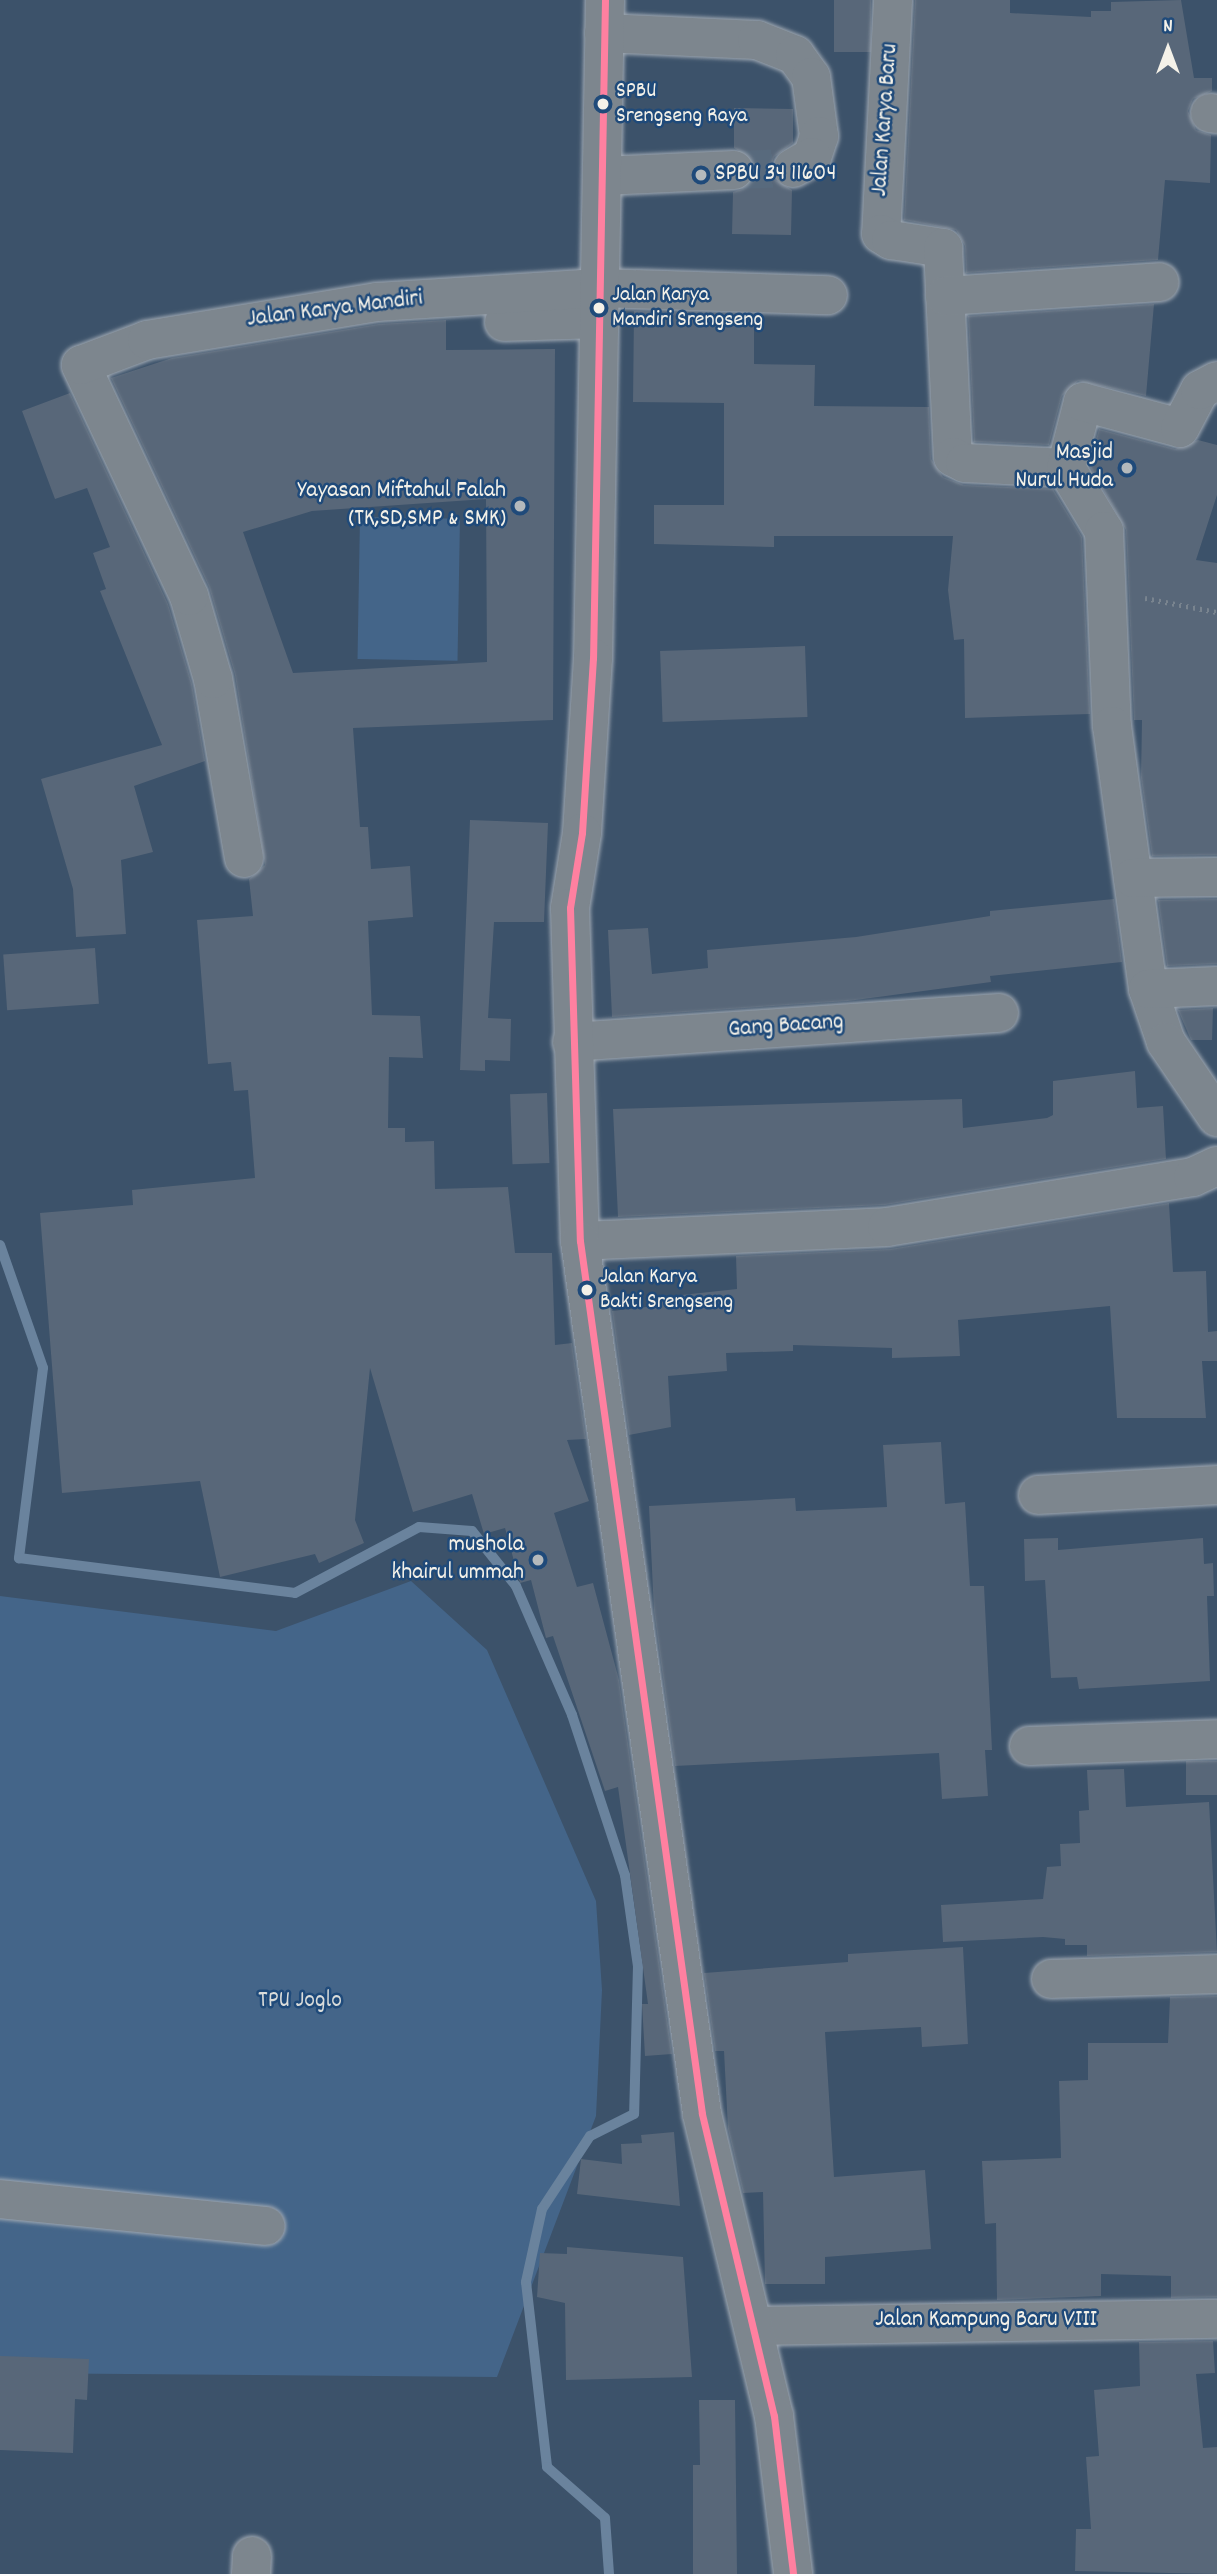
<!DOCTYPE html>
<style>
body{margin:0}
#map{position:relative;width:1217px;height:2574px;overflow:hidden;background:#3c526a;font-family:Dekko,sans-serif}
div>[style]{position:absolute}
[style*='--x']{left:calc(var(--x)*1px);top:calc(var(--y)*1px);width:calc(var(--w)*1px);rotate:calc(var(--a)*1deg)}
.green>*{inset:0;background:#446589;transform-origin:0 0}
.stream>*{height:10px;margin:-5px;padding:0 5px;transform-origin:5px;border-radius:5px;background:#6a839d}
.building>*{inset:0;background:#586779;transform-origin:0 0}
.minor-tunnel>*{height:38px;margin-top:-19px;transform-origin:0;background:repeating-linear-gradient(90deg,#586a7d 0 38px,transparent 0 57px)}
.path>*{height:4.5px;margin-top:-2.25px;transform-origin:0;background:repeating-linear-gradient(90deg,#79848f 0 2px,transparent 0 7px)}
.roads{filter:drop-shadow(0 0 2px #9fa8b2) drop-shadow(0 0 2px #9fa8b2)}
.minor>*{height:38px;margin:-19px;padding:0 19px;transform-origin:19px;border-radius:19px;background:#7d868e}
.major>*{height:38px;margin:-19px;padding:0 19px;transform-origin:19px;border-radius:19px;background:#7d868e}
.bus-1>*{height:7px;margin:-3.5px;padding:0 3.5px;transform-origin:3.5px;border-radius:3.5px;background:#ff80a0}
.dots>*{width:19px;height:19px;translate:-50% -50%;box-sizing:border-box;border:4px solid #1f4a7a;border-radius:50%}
span{translate:-50% -50%;white-space:nowrap;text-align:center;line-height:1.15;-webkit-text-stroke:5px #1f4a7a;paint-order:stroke}
.bus-label{font-size:22px;color:#f4f1e8}
.left{translate:0 -50%;text-align:left}
.street-label{font-size:24px;color:#f4f1e8}
.poi-label{font-size:24px;color:#f4f1e8}
.right{translate:-100% -50%;text-align:right}
.park-label{font-size:24px;color:#dadcda}
.north{position:absolute;left:1133px;top:14px;width:70px;height:70px;-webkit-text-stroke:5px #1f4a7a;paint-order:stroke;rotate:0deg;font-size:19px;font-weight:700;line-height:28px;text-align:center;color:#f4f1e8}
.north::after{content:'';display:block;margin:auto;width:24px;height:32px;background:#f4f1e8;clip-path:polygon(50% 0,100% 100%,50% 72%,0 100%)}
</style>
<div id="map">
<div class="green">
<i style="left:360px;top:517px;width:100px;height:142px;rotate:1deg"></i>
<i style="clip-path:polygon(411px 1581px,487px 1650px,596px 1901px,602px 1990px,596px 2116px,497px 2377px,0 2373px,0 1596px,276px 1631px)"></i>
</div>
<div class="stream">
<i style="--x:0;--y:1245;--w:130;--a:70.7"></i>
<i style="--x:43;--y:1368;--w:192;--a:97.2"></i>
<i style="--x:19;--y:1558;--w:278;--a:7.2"></i>
<i style="--x:295;--y:1593;--w:140;--a:-28"></i>
<i style="--x:419;--y:1527;--w:53;--a:4.3"></i>
<i style="--x:472;--y:1531;--w:70;--a:51.3"></i>
<i style="--x:516;--y:1586;--w:141;--a:66.5"></i>
<i style="--x:572;--y:1715;--w:169;--a:71.7"></i>
<i style="--x:625;--y:1875;--w:92;--a:81.9"></i>
<i style="--x:638;--y:1966;--w:148;--a:91.5"></i>
<i style="--x:634;--y:2114;--w:49;--a:153.4"></i>
<i style="--x:590;--y:2136;--w:87;--a:123.3"></i>
<i style="--x:542;--y:2209;--w:75;--a:102.4"></i>
<i style="--x:526;--y:2282;--w:186;--a:83.5"></i>
<i style="--x:547;--y:2467;--w:77;--a:41.3"></i>
<i style="--x:605;--y:2518;--w:56;--a:85.9"></i>
</div>
<div class="building">
<i style="left:834px;top:0;width:37px;height:52px"></i>
<i style="clip-path:polygon(915px 0,1010px 0,1010px 13px,1091px 17px,1091px 11px,1111px 11px,1111px 2px,1181px 0,1194px 78px,1212px 78px,1212px 91px,1193px 99px,1188px 111px,1196px 130px,1211px 135px,1210px 183px,1165px 180px,1158px 260px,966px 273px,965px 246px,956px 230px,904px 220px)"></i>
<i style="clip-path:polygon(734px 108px,793px 109px,793px 143px,774px 157px,771px 167px,774px 179px,792px 190px,791px 235px,732px 234px,733px 192px,746px 188px,756px 170px,752px 158px,734px 148px)"></i>
<i style="clip-path:polygon(1154px 304px,1146px 396px,1078px 381px,1062px 396px,1049px 445px,974px 442px,968px 316px)"></i>
<i style="clip-path:polygon(634px 311px,754px 315px,754px 364px,815px 365px,814px 406px,929px 407px,931px 459px,943px 477px,964px 485px,1053px 489px,1082px 537px,1090px 714px,965px 718px,964px 639px,954px 640px,948px 590px,953px 536px,774px 536px,774px 547px,654px 544px,654px 505px,724px 505px,724px 403px,633px 402px)"></i>
<i style="clip-path:polygon(evenodd,446px 320px,446px 350px,555px 349px,553px 720px,353px 728px,360px 827px,368px 827px,371px 869px,410px 866px,413px 917px,368px 921px,372px 1015px,420px 1016px,423px 1058px,389px 1057px,388px 1128px,405px 1128px,405px 1142px,434px 1141px,435px 1189px,508px 1187px,515px 1253px,552px 1253px,555px 1345px,572px 1343px,586px 1439px,567px 1440px,589px 1501px,554px 1513px,577px 1587px,593px 1583px,619px 1680px,672px 2054px,645px 2056px,642px 2004px,648px 2004px,618px 1787px,605px 1791px,553px 1636px,546px 1638px,531px 1580px,520px 1583px,505px 1528px,484px 1534px,472px 1494px,413px 1512px,370px 1368px,355px 1520px,364px 1543px,319px 1563px,315px 1554px,220px 1577px,200px 1481px,62px 1493px,40px 1213px,133px 1205px,132px 1190px,255px 1178px,248px 1090px,234px 1091px,231px 1062px,208px 1064px,197px 920px,253px 916px,249px 879px,265px 865px,235px 675px,209px 587px,111px 378px,172px 358px,379px 324px,446px 320px,486px 499px,487px 662px,293px 673px,243px 532px,312px 511px,486px 499px)"></i>
<i style="clip-path:polygon(70px 393px,168px 604px,192px 684px,205px 761px,134px 786px,153px 852px,121px 860px,126px 934px,76px 937px,73px 889px,41px 779px,162px 745px,100px 591px,106px 589px,93px 553px,110px 547px,87px 488px,55px 499px,22px 411px)"></i>
<i style="clip-path:polygon(1099px 429px,1175px 449px,1198px 440px,1217px 445px,1217px 495px,1196px 560px,1217px 563px,1217px 855px,1152px 856px,1141px 778px,1142px 720px,1134px 720px,1126px 530px,1089px 465px)"></i>
<i style="left:805px;top:646px;width:71px;height:145px;rotate:88deg"></i>
<i style="clip-path:polygon(470px 820px,548px 823px,544px 922px,494px 922px,488px 1018px,511px 1019px,510px 1061px,485px 1060px,485px 1071px,460px 1070px)"></i>
<i style="clip-path:polygon(1114px 899px,1122px 962px,990px 976px,991px 982px,848px 1001px,612px 1017px,608px 930px,648px 928px,652px 974px,708px 968px,707px 950px,856px 937px,990px 916px,990px 911px)"></i>
<i style="clip-path:polygon(1217px 899px,1217px 964px,1167px 966px,1158px 900px)"></i>
<i style="left:95px;top:948px;width:56px;height:92px;rotate:86deg"></i>
<i style="clip-path:polygon(1213px 1008px,1212px 1040px,1191px 1040px,1178px 1010px)"></i>
<i style="clip-path:polygon(1135px 1071px,1137px 1108px,1163px 1106px,1166px 1159px,885px 1205px,618px 1217px,613px 1109px,962px 1099px,963px 1128px,1047px 1118px,1053px 1115px,1053px 1081px)"></i>
<i style="left:547px;top:1093px;width:70px;height:37px;rotate:88deg"></i>
<i style="clip-path:polygon(1169px 1203px,1173px 1272px,1206px 1271px,1208px 1332px,1217px 1331px,1217px 1361px,1202px 1361px,1206px 1418px,1117px 1418px,1110px 1306px,958px 1320px,960px 1356px,892px 1358px,892px 1348px,793px 1345px,793px 1351px,726px 1353px,727px 1371px,668px 1376px,671px 1427px,629px 1435px,612px 1311px,655px 1306px,654px 1298px,737px 1289px,736px 1256px,890px 1249px)"></i>
<i style="clip-path:polygon(941px 1442px,945px 1504px,965px 1502px,970px 1586px,984px 1586px,992px 1750px,985px 1750px,988px 1796px,942px 1799px,939px 1753px,675px 1766px,654px 1611px,649px 1506px,795px 1498px,796px 1511px,887px 1507px,883px 1445px)"></i>
<i style="clip-path:polygon(1058px 1538px,1058px 1550px,1203px 1538px,1204px 1564px,1213px 1563px,1214px 1596px,1207px 1596px,1210px 1681px,1079px 1689px,1077px 1677px,1051px 1678px,1045px 1580px,1025px 1581px,1024px 1539px)"></i>
<i style="left:1217px;top:1761px;width:34px;height:31px;rotate:90deg"></i>
<i style="clip-path:polygon(1124px 1769px,1126px 1807px,1209px 1802px,1217px 1952px,1087px 1956px,1087px 1945px,1065px 1945px,1065px 1939px,1043px 1937px,943px 1942px,941px 1905px,1043px 1899px,1047px 1867px,1061px 1866px,1060px 1844px,1080px 1843px,1079px 1811px,1089px 1810px,1087px 1770px)"></i>
<i style="clip-path:polygon(963px 1947px,968px 2044px,922px 2047px,921px 2027px,825px 2032px,834px 2177px,925px 2170px,931px 2249px,825px 2257px,825px 2284px,765px 2284px,763px 2192px,743px 2193px,728px 2129px,724px 2051px,715px 2051px,704px 1973px,848px 1962px,848px 1954px)"></i>
<i style="clip-path:polygon(1217px 1996px,1217px 2297px,1171px 2298px,1171px 2276px,1101px 2274px,1101px 2296px,997px 2300px,996px 2223px,985px 2224px,982px 2161px,1061px 2158px,1059px 2081px,1088px 2080px,1088px 2043px,1168px 2043px,1170px 1997px)"></i>
<i style="clip-path:polygon(674px 2132px,680px 2206px,577px 2194px,581px 2159px,622px 2164px,621px 2144px,642px 2143px,641px 2135px)"></i>
<i style="clip-path:polygon(567px 2247px,683px 2257px,692px 2377px,566px 2380px,565px 2303px,537px 2297px,540px 2253px,567px 2254px)"></i>
<i style="clip-path:polygon(1213px 2341px,1215px 2373px,1196px 2374px,1203px 2448px,1217px 2447px,1217px 2574px,1075px 2571px,1076px 2529px,1091px 2529px,1086px 2457px,1099px 2456px,1094px 2390px,1140px 2386px,1139px 2342px)"></i>
<i style="clip-path:polygon(0 2356px,89px 2359px,87px 2400px,75px 2399px,73px 2453px,0 2450px)"></i>
<i style="clip-path:polygon(699px 2400px,735px 2400px,737px 2574px,693px 2574px,693px 2465px,700px 2465px)"></i>
</div>
<div class="minor-tunnel">
<i style="--x:734;--y:170;--w:59;--a:-1.9"></i>
</div>
<div class="path">
<i style="--x:1145;--y:598;--w:73;--a:11"></i>
</div>
<div class="roads">
<div class="minor">
<i style="--x:893;--y:0;--w:234;--a:92.9"></i>
<i style="--x:881;--y:234;--w:12;--a:31"></i>
<i style="--x:891;--y:240;--w:53;--a:8.7"></i>
<i style="--x:943;--y:248;--w:209;--a:87.3"></i>
<i style="--x:953;--y:457;--w:13;--a:27"></i>
<i style="--x:965;--y:463;--w:101;--a:2.8"></i>
<i style="--x:1066;--y:468;--w:68;--a:-75.6"></i>
<i style="--x:1083;--y:402;--w:100;--a:15"></i>
<i style="--x:1180;--y:428;--w:43;--a:-62.2"></i>
<i style="--x:1200;--y:390;--w:19;--a:-28"></i>
<i style="--x:604;--y:33;--w:153;--a:2.6"></i>
<i style="--x:757;--y:40;--w:41;--a:21.5"></i>
<i style="--x:795;--y:55;--w:27;--a:54"></i>
<i style="--x:811;--y:77;--w:60;--a:82.3"></i>
<i style="--x:819;--y:136;--w:22;--a:108"></i>
<i style="--x:812;--y:157;--w:22;--a:150"></i>
<i style="--x:1210;--y:113;--w:7;--a:8"></i>
<i style="--x:603;--y:176;--w:131;--a:-2.6"></i>
<i style="--x:945;--y:296;--w:215;--a:-3.7"></i>
<i style="--x:504;--y:322;--w:95;--a:-1.8"></i>
<i style="--x:1066;--y:468;--w:74;--a:58.9"></i>
<i style="--x:1104;--y:531;--w:195;--a:87.7"></i>
<i style="--x:1112;--y:726;--w:265;--a:82.2"></i>
<i style="--x:1148;--y:989;--w:56;--a:71.2"></i>
<i style="--x:1166;--y:1042;--w:91;--a:55.8"></i>
<i style="--x:244;--y:858;--w:182;--a:-99.8"></i>
<i style="--x:213;--y:679;--w:86;--a:-106.1"></i>
<i style="--x:189;--y:596;--w:255;--a:-115.1"></i>
<i style="--x:81;--y:365;--w:71;--a:-20.7"></i>
<i style="--x:147;--y:340;--w:233;--a:-9.4"></i>
<i style="--x:377;--y:302;--w:222;--a:-3.6"></i>
<i style="--x:599;--y:288;--w:229;--a:1.8"></i>
<i style="--x:1133;--y:878;--w:84;--a:-0.7"></i>
<i style="--x:1148;--y:989;--w:69;--a:-2.5"></i>
<i style="--x:572;--y:1042;--w:428;--a:-3.9"></i>
<i style="--x:580;--y:1241;--w:307;--a:-2.6"></i>
<i style="--x:887;--y:1227;--w:310;--a:-9.3"></i>
<i style="--x:1193;--y:1177;--w:26;--a:-25"></i>
<i style="--x:1038;--y:1495;--w:179;--a:-3.2"></i>
<i style="--x:1029;--y:1746;--w:188;--a:-2.1"></i>
<i style="--x:1051;--y:1979;--w:166;--a:-1.7"></i>
<i style="--x:0;--y:2199;--w:267;--a:5.8"></i>
<i style="--x:756;--y:2326;--w:461;--a:-0.9"></i>
<i style="--x:251;--y:2574;--w:18;--a:-87"></i>
</div>
<div class="major">
<i style="--x:605;--y:0;--w:658;--a:91.04"></i>
<i style="--x:593;--y:658;--w:175;--a:93.6"></i>
<i style="--x:582;--y:833;--w:76;--a:99.1"></i>
<i style="--x:570;--y:908;--w:333;--a:88.3"></i>
<i style="--x:580;--y:1241;--w:881;--a:82.04"></i>
<i style="--x:702;--y:2114;--w:310;--a:76.6"></i>
<i style="--x:774;--y:2416;--w:159;--a:83.1"></i>
</div>
</div>
<div class="bus-1">
<i style="--x:605;--y:0;--w:658;--a:91.04"></i>
<i style="--x:593;--y:658;--w:175;--a:93.6"></i>
<i style="--x:582;--y:833;--w:76;--a:99.1"></i>
<i style="--x:570;--y:908;--w:333;--a:88.3"></i>
<i style="--x:580;--y:1241;--w:881;--a:82.04"></i>
<i style="--x:702;--y:2114;--w:310;--a:76.6"></i>
<i style="--x:774;--y:2416;--w:159;--a:83.1"></i>
</div>
<div class="dots">
<i style="left:603px;top:104px;background:#f4f1e8"></i>
<i style="left:701px;top:175px;background:#b4b9bc"></i>
<i style="left:599px;top:308px;background:#f4f1e8"></i>
<i style="left:1127px;top:468px;background:#b4b9bc"></i>
<i style="left:520px;top:506px;background:#b4b9bc"></i>
<i style="left:587px;top:1290px;background:#f4f1e8"></i>
<i style="left:538px;top:1560px;background:#b4b9bc"></i>
</div>
<div class="bus-label">
<span class="left" style="left:616px;top:104px">SPBU<br>Srengseng Raya</span>
<span class="left" style="left:612px;top:308px">Jalan Karya<br>Mandiri Srengseng</span>
<span class="left" style="left:600px;top:1290px">Jalan Karya<br>Bakti Srengseng</span>
</div>
<div class="street-label">
<span style="left:886px;top:120px;rotate:-86deg">Jalan Karya Baru</span>
<span style="left:335px;top:310px;rotate:-7deg">Jalan Karya Mandiri</span>
<span style="left:786px;top:1027px;rotate:-4deg">Gang Bacang</span>
<span style="left:986px;top:2321px">Jalan Kampung Baru VIII</span>
</div>
<div class="poi-label">
<span class="left" style="left:715px;top:175px">SPBU 34 11604</span>
<span class="right" style="left:1113px;top:468px">Masjid<br>Nurul Huda</span>
<span class="right" style="left:506px;top:506px">Yayasan Miftahul Falah<br>(TK,SD,SMP &amp; SMK)</span>
<span class="right" style="left:524px;top:1560px">mushola<br>khairul ummah</span>
</div>
<div class="park-label">
<span style="left:300px;top:2002px">TPU Joglo</span>
</div>
<div class="north">N</div>
</div>
